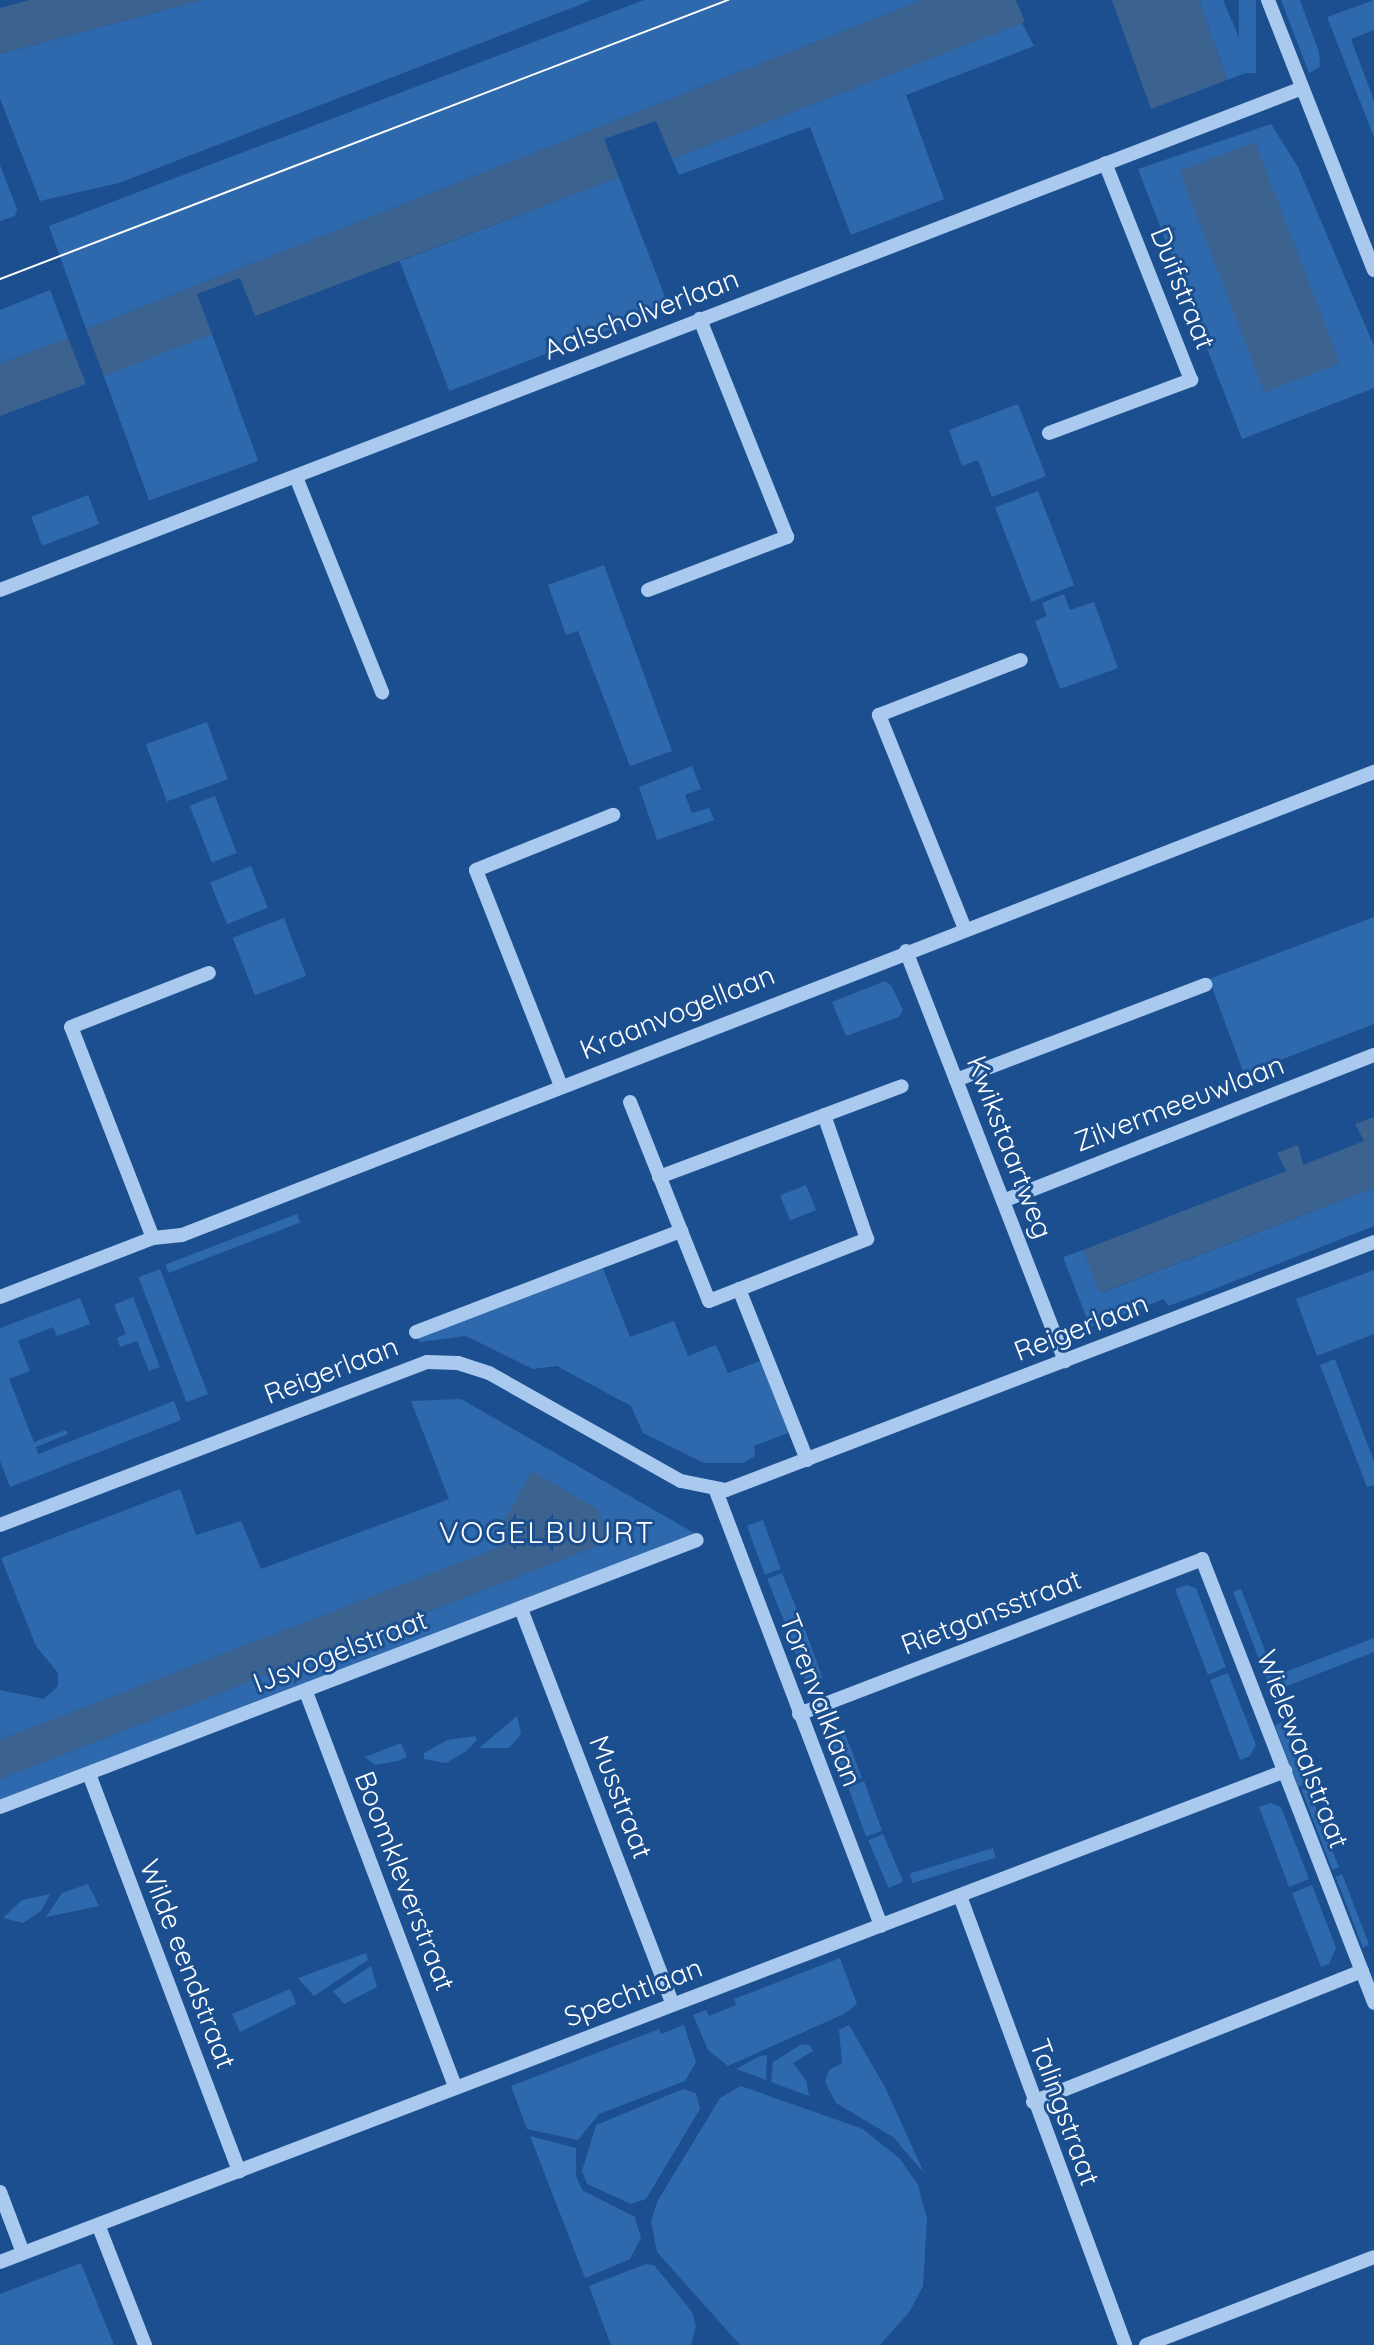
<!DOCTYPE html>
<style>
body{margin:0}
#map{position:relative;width:1374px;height:2345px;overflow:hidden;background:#1b4f8f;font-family:Quicksand,sans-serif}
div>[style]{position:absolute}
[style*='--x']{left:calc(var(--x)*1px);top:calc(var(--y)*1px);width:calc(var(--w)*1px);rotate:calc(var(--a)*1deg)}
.green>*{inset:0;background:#2e69ad;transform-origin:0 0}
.water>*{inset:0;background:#3c6290;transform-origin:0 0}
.minor>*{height:14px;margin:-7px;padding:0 7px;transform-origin:7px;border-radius:7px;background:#a9c9ee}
.tram>*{height:2px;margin:-1px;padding:0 1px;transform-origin:1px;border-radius:1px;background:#fff}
span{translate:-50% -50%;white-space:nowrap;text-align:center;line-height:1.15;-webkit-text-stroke:6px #1b4f8f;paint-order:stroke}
.street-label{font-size:28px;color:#fff}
.neighbourhood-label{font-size:30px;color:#fff;letter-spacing:2px}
</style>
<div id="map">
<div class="green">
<i style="clip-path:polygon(202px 0,592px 0,119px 183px,40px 201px,0 99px,0 54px)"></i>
<i style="clip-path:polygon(644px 0,922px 0,86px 329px,49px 226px)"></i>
<i style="clip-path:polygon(1199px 0,1223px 0,1253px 70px,1227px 80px)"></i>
<i style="left:1239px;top:0;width:17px;height:73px"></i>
<i style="clip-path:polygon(1281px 0,1300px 0,1319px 52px,1320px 67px,1309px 73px)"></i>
<i style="clip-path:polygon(1374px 0,1374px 30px,1351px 39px,1374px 101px,1374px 137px,1327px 17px)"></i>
<i style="clip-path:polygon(1022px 23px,1034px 46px,906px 95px,944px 199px,851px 235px,810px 127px,679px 175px,672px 159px)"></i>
<i style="clip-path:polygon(1271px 124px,1298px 167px,1374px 346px,1374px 388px,1242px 439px,1138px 169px)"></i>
<i style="clip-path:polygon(0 165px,17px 209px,15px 216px,0 221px)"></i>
<i style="left:619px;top:177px;width:139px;height:235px;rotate:69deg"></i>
<i style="clip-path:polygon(50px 290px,68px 338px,0 364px,0 310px)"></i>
<i style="left:212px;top:334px;width:135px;height:116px;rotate:70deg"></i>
<i style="clip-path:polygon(1018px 404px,1046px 476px,992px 497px,978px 460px,962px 466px,949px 430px)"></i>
<i style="left:1038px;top:491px;width:101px;height:46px;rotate:69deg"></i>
<i style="left:88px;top:495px;width:31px;height:61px;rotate:69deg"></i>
<i style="clip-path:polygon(604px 565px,672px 751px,630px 766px,578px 631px,566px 635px,548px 585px)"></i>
<i style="clip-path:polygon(1064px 594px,1070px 610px,1094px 602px,1118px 668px,1060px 689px,1035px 621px,1047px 616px,1042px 603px)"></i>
<i style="left:207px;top:722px;width:61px;height:65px;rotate:70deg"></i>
<i style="clip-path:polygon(692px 766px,701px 789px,685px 795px,692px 813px,709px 808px,714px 820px,657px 840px,639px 787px)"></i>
<i style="left:215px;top:796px;width:61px;height:27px;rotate:69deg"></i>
<i style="left:251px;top:866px;width:45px;height:44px;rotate:68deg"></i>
<i style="clip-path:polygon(1374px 917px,1374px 1024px,1244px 1074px,1209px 979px)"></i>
<i style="left:284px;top:918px;width:62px;height:55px;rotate:69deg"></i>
<i style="clip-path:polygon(885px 981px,891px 985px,903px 1010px,899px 1017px,846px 1036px,832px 1002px)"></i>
<i style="left:806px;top:1185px;width:27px;height:28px;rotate:68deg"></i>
<i style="clip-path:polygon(1374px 1188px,1374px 1226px,1204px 1293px,1168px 1306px,1164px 1299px,1090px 1327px,1063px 1257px,1083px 1250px,1101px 1293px)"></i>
<i style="left:297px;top:1214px;width:9px;height:141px;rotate:69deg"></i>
<i style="clip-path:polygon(602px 1266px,630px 1337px,674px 1321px,688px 1356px,716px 1345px,728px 1373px,763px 1360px,790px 1432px,754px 1446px,755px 1456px,743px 1463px,704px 1463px,643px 1433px,631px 1406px,557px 1366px,533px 1369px,466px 1336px,419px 1342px,418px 1337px)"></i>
<i style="left:160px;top:1269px;width:134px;height:23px;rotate:69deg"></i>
<i style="clip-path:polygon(1374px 1270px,1374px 1334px,1317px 1356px,1296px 1299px)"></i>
<i style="clip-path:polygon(133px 1297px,160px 1367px,149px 1371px,137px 1341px,120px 1347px,117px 1338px,126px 1334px,114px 1305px)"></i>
<i style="clip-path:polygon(80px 1298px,90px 1324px,57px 1336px,53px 1327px,18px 1341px,30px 1371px,9px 1379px,34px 1442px,66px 1430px,68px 1434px,36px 1447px,38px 1454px,174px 1401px,181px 1420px,10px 1487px,0 1461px,0 1328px)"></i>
<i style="clip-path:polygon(1335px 1359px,1374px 1461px,1374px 1485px,1367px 1487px,1320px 1365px)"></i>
<i style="clip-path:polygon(461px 1399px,696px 1534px,0 1803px,0 1779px,612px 1540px,511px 1543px,0 1740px,0 1690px,44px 1699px,58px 1686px,58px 1673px,36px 1646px,1px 1558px,180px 1489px,196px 1535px,241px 1521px,261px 1569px,449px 1499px,411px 1401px)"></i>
<i style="left:763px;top:1520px;width:52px;height:17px;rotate:70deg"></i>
<i style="left:782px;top:1573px;width:55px;height:16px;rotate:68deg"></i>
<i style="clip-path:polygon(1187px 1585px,1196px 1588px,1226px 1667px,1208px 1675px,1175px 1589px)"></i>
<i style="clip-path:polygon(1241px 1589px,1275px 1676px,1374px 1638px,1374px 1652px,1277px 1690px,1270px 1687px,1233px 1592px)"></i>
<i style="left:804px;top:1627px;width:54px;height:17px;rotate:70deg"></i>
<i style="clip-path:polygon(1228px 1673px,1256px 1745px,1250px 1756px,1240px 1760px,1210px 1680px)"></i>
<i style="clip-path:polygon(517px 1716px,521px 1734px,509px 1748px,479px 1748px)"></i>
<i style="left:1283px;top:1722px;width:66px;height:9px;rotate:69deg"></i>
<i style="left:844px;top:1731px;width:50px;height:17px;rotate:69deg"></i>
<i style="clip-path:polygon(475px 1736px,477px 1740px,465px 1752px,446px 1763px,424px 1759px,424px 1753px,447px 1740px)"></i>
<i style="clip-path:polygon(401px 1743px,407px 1757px,398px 1761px,375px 1765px,365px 1757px)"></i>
<i style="left:864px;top:1781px;width:53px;height:17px;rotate:70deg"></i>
<i style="left:1308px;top:1787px;width:86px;height:7px;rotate:69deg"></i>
<i style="clip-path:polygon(1271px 1803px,1281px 1807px,1309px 1879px,1289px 1887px,1259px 1807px)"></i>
<i style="left:883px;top:1834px;width:52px;height:16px;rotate:67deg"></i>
<i style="left:993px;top:1848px;width:10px;height:87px;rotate:73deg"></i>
<i style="left:1342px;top:1874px;width:76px;height:7px;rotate:69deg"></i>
<i style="clip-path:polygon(88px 1884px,99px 1906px,46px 1917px,62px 1893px)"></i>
<i style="clip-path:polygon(1312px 1885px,1336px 1948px,1329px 1964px,1321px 1967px,1292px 1893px)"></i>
<i style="clip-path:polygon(50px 1894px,41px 1911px,23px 1923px,3px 1918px,22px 1900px)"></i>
<i style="clip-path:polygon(366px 1953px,368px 1960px,314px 1996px,298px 1978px)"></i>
<i style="clip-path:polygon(840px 1958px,857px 2004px,844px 2014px,728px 2066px,708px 2050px,693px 2015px,706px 2010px,709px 2016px,736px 2005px,734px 1999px)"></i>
<i style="clip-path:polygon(371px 1966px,377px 1987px,344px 2004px,333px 1991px)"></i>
<i style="clip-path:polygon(290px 1989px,296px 2004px,240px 2032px,232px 2014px)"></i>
<i style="clip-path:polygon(684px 2025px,696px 2062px,685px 2081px,599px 2114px,578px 2140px,527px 2129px,511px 2086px,659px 2029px,661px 2034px)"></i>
<i style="clip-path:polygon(849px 2025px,886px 2089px,924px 2173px,893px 2137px,836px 2103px,825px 2082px,829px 2070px,842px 2063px,839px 2030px)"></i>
<i style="clip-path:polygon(802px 2044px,810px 2045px,813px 2051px,793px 2063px,806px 2080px,809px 2096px,771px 2082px,773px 2062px)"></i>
<i style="clip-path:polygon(767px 2055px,766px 2080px,736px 2069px,760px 2056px)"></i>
<i style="clip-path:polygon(741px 2086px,863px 2129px,900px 2159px,918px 2185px,927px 2219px,923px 2286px,910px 2311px,880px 2345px,740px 2345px,657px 2252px,651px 2221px,657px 2202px,720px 2098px)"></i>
<i style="clip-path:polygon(683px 2089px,696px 2093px,700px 2109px,646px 2199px,631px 2204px,587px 2184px,582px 2171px,596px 2125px)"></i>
<i style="clip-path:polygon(530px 2136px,576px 2148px,576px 2176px,582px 2190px,635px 2217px,641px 2238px,630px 2259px,585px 2278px)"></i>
<i style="clip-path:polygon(81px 2263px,114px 2345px,0 2345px,0 2294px)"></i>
<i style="clip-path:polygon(646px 2264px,654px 2265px,692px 2312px,696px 2326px,691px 2345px,611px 2345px,589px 2286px)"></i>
</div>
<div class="water">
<i style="clip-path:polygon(30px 0,202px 0,0 54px,0 8px)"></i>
<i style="clip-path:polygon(922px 0,1016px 0,1025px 22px,672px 159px,656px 121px,604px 139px,619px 177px,255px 316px,240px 278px,197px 294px,212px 334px,104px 376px,86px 329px)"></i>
<i style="clip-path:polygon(1112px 0,1199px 0,1227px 80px,1151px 109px)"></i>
<i style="left:1255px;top:142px;width:237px;height:81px;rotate:69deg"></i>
<i style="clip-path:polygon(68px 338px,86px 384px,0 416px,0 364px)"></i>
<i style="clip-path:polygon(1374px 1117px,1374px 1188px,1100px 1293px,1083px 1250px,1286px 1171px,1277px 1153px,1298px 1145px,1303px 1165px,1364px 1141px,1355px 1124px)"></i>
<i style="clip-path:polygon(532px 1471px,597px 1509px,612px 1540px,0 1779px,0 1740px,510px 1543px,503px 1522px)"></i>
</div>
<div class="minor">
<i style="--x:1268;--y:0;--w:290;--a:68.6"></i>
<i style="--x:1049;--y:433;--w:152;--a:-20.5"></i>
<i style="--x:1191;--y:380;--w:233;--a:-111.6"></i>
<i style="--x:296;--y:477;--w:232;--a:68.2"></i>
<i style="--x:0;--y:590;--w:1395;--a:-21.08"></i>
<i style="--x:648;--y:590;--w:149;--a:-20.9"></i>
<i style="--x:787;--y:537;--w:235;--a:-111.8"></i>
<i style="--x:965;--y:929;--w:231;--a:-111.9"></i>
<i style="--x:879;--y:715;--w:152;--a:-21.2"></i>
<i style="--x:906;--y:951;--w:440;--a:68.8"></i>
<i style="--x:956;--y:1080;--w:267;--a:-20.9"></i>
<i style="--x:561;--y:1086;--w:232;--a:-111.5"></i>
<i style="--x:476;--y:870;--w:148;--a:-21.9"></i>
<i style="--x:630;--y:1102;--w:139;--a:68.4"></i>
<i style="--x:659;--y:1177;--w:259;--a:-20.5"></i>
<i style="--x:1003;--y:1201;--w:399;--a:-21.5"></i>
<i style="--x:153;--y:1238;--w:226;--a:-111.2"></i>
<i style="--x:71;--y:1027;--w:148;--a:-21.4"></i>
<i style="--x:739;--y:1289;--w:184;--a:68.3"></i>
<i style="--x:0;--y:1297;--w:164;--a:-21.1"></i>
<i style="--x:153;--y:1238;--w:29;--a:-6"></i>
<i style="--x:182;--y:1235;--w:1279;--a:-21.23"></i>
<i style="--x:416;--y:1332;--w:284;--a:-20.9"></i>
<i style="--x:681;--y:1231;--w:75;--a:68.2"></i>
<i style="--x:709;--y:1301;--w:170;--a:-21.4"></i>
<i style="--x:867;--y:1239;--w:131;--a:-109.1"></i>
<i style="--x:716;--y:1491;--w:465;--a:69.2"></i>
<i style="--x:0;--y:1525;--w:457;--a:-20.9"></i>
<i style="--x:427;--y:1362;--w:31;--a:2"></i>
<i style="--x:458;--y:1363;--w:33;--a:18"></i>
<i style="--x:489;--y:1373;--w:220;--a:29.4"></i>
<i style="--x:681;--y:1481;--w:46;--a:11.3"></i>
<i style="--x:726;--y:1490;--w:694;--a:-20.94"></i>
<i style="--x:521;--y:1609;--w:423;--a:69"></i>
<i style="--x:306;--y:1692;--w:423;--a:69.3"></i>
<i style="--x:799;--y:1714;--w:432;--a:-21"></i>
<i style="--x:1202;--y:1559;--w:476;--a:68.8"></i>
<i style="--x:89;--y:1774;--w:425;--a:69.3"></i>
<i style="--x:0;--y:1807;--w:746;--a:-20.96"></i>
<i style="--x:960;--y:1896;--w:478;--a:69.8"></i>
<i style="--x:1033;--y:2102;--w:354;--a:-21.7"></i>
<i style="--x:0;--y:2192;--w:65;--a:69.3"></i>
<i style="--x:99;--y:2227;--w:127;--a:68.7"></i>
<i style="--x:0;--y:2262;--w:1376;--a:-20.91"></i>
<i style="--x:1146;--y:2345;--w:244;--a:-21.1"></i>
</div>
<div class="tram">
<i style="--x:0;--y:279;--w:780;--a:-20.97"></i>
</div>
<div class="street-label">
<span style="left:1183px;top:288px;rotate:68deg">Duifstraat</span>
<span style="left:641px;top:314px;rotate:-21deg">Aalscholverlaan</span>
<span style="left:677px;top:1012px;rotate:-22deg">Kraanvogellaan</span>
<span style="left:1179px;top:1103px;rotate:-21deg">Zilvermeeuwlaan</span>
<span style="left:1010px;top:1147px;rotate:69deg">Kwikstaartweg</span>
<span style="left:1081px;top:1327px;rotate:-21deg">Reigerlaan</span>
<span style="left:331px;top:1370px;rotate:-21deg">Reigerlaan</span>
<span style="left:991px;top:1612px;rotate:-21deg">Rietgansstraat</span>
<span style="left:340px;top:1651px;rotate:-21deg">IJsvogelstraat</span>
<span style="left:821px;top:1700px;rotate:69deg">Torenvalklaan</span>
<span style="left:1303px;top:1749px;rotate:69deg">Wielewaalstraat</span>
<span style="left:621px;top:1797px;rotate:69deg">Musstraat</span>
<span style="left:405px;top:1881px;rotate:69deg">Boomkleverstraat</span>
<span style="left:188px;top:1964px;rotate:69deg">Wilde eendstraat</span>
<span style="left:633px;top:1992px;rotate:-21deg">Spechtlaan</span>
<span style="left:1065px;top:2112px;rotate:70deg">Talingstraat</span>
</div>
<div class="neighbourhood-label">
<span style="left:547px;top:1532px">VOGELBUURT</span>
</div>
</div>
